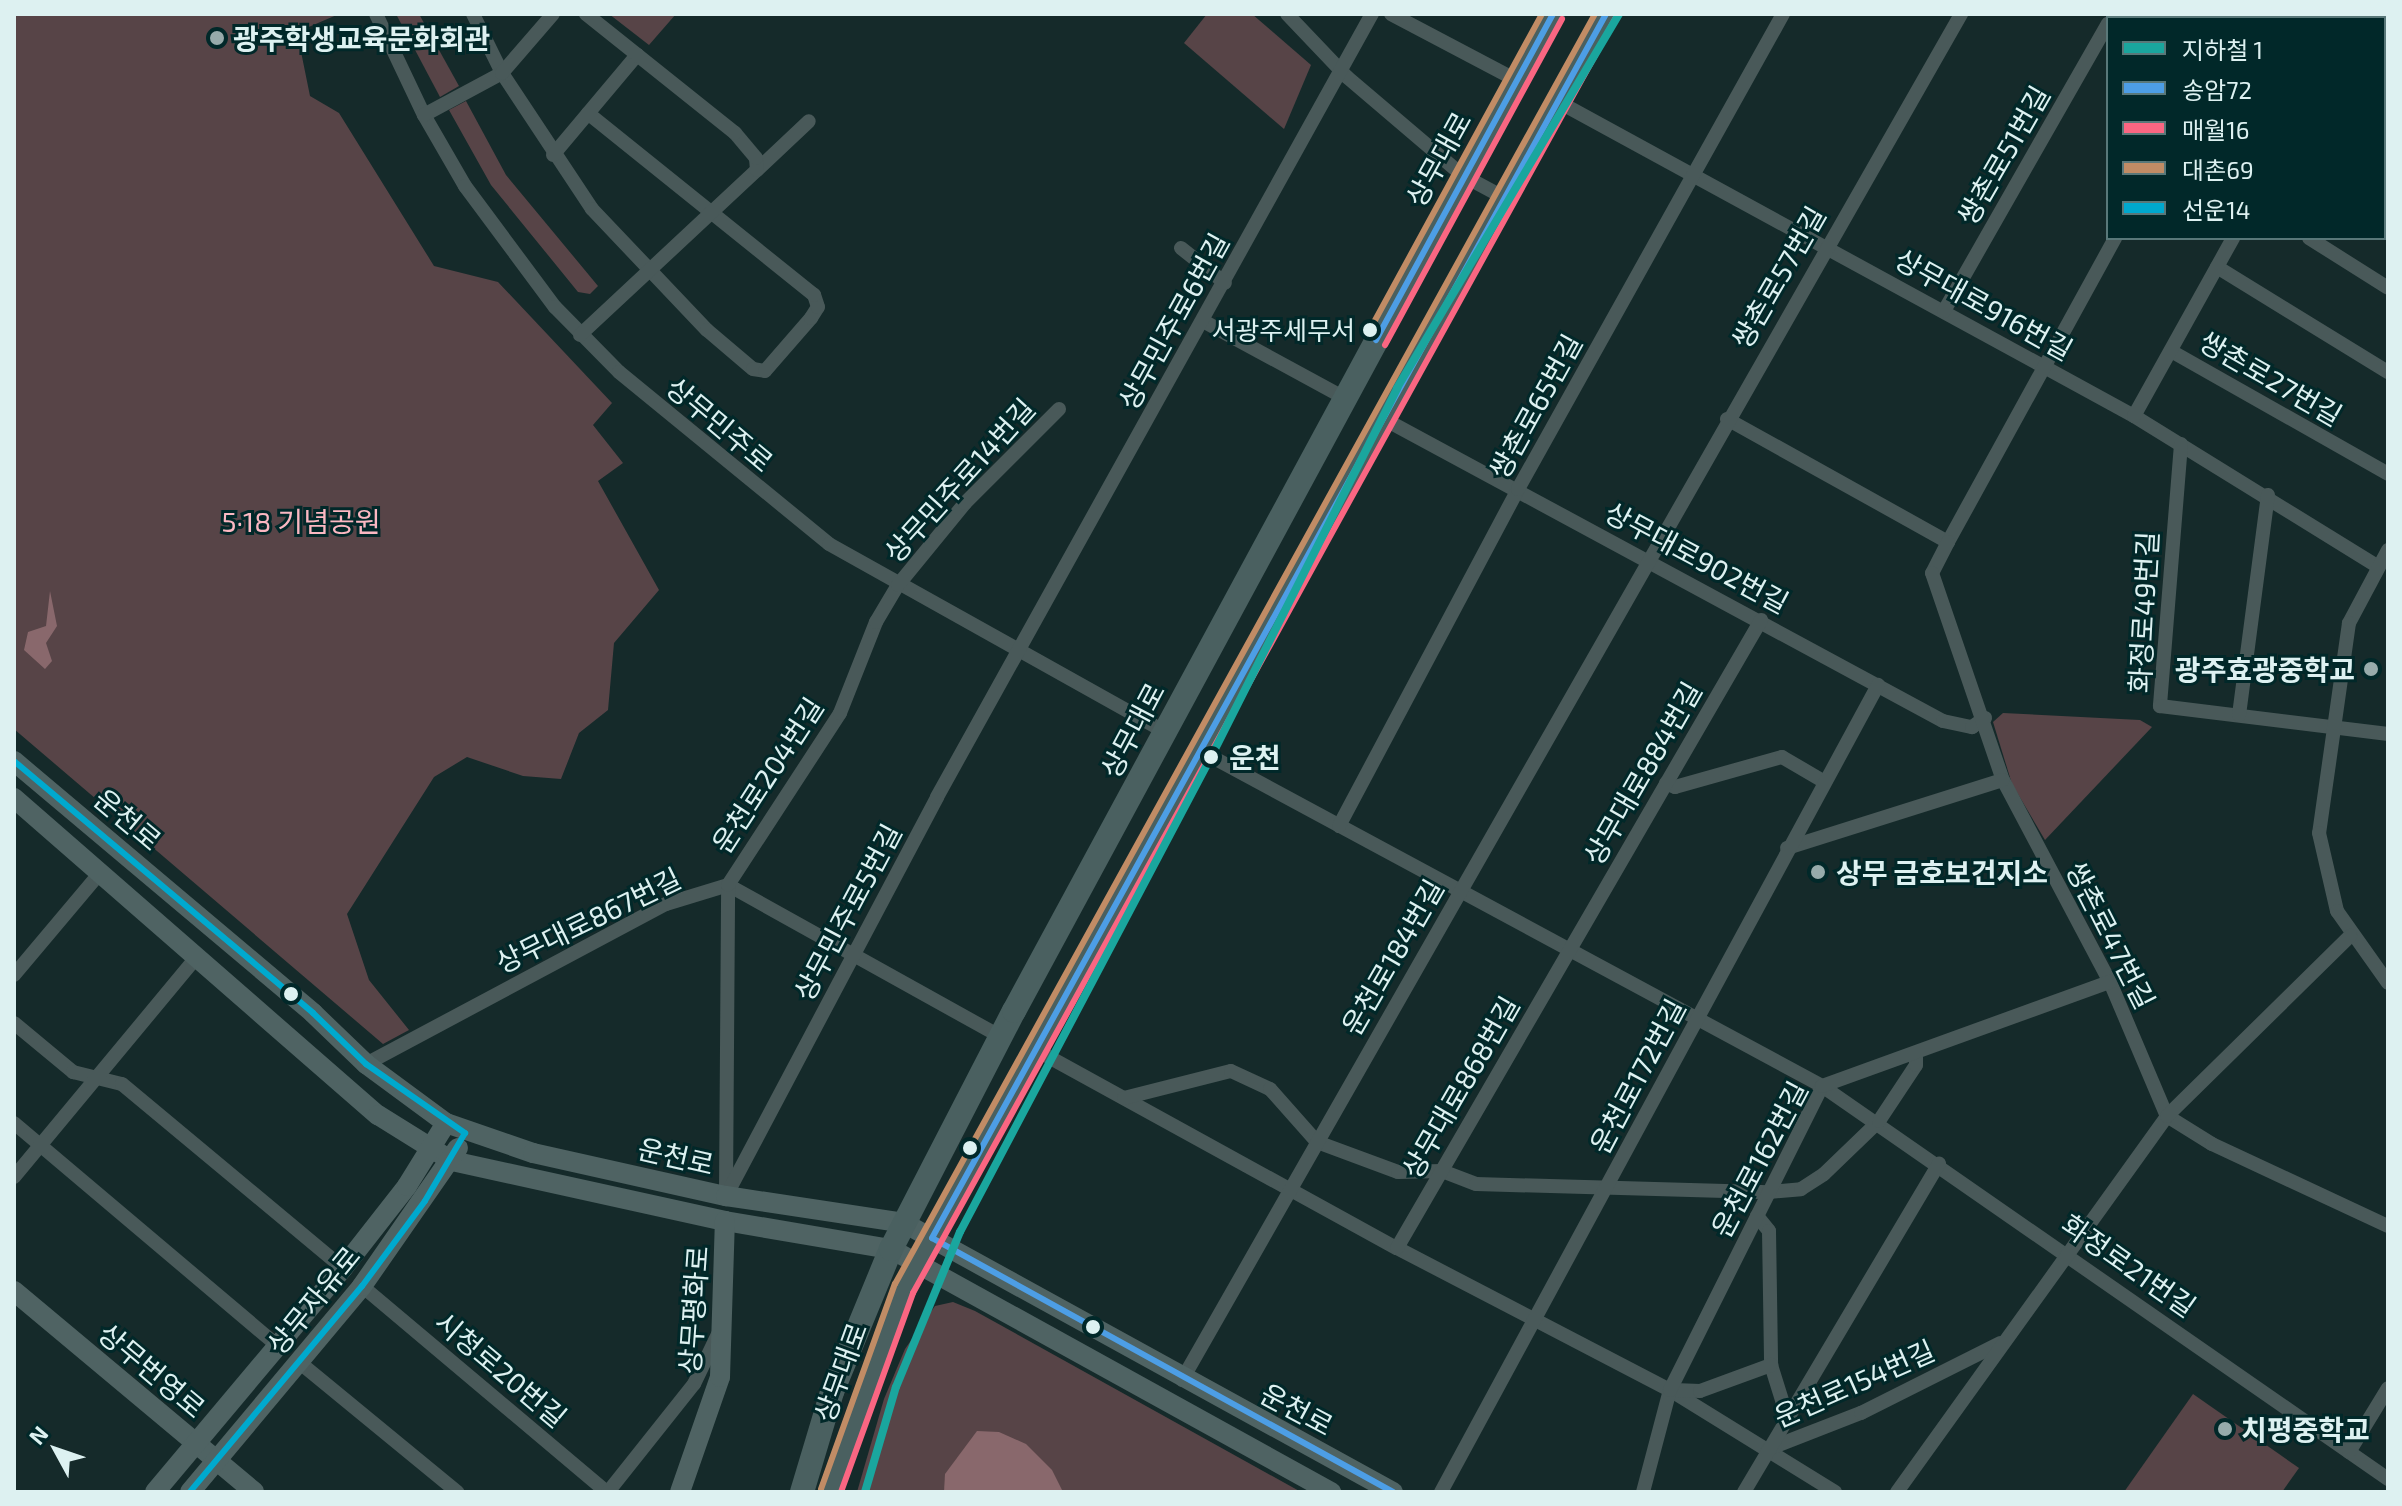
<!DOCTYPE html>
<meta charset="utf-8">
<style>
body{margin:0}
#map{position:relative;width:2402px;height:1506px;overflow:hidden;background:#152a2a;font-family:"Exo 2","Noto Sans KR",sans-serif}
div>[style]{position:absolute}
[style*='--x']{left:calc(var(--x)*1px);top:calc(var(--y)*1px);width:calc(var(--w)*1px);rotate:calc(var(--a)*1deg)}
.green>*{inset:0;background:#574447}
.water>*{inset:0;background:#89686c}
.street>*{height:14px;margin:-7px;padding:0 7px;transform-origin:7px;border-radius:7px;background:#495959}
.secondary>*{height:20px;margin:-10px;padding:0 10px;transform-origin:10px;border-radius:10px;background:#4f6363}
.primary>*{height:24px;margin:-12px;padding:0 12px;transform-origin:12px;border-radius:12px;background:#4a6060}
.bus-1>*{height:6px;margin:-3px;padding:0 3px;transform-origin:3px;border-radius:3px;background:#4d9ee5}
.bus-2>*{height:6px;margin:-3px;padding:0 3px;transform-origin:3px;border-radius:3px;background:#fa6682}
.bus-3>*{height:6px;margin:-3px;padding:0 3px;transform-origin:3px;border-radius:3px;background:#c18c65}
.bus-4>*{height:6px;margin:-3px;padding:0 3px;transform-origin:3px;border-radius:3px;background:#00a9ce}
.metro-1>*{height:8px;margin:-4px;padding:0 4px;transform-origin:4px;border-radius:4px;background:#1aa69e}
.dots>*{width:22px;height:22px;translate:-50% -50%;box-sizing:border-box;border:4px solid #012829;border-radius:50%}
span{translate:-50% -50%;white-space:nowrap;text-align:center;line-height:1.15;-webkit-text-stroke:6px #012829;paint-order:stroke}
.bus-label{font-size:26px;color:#ddf1f1}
.right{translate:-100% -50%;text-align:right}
.poi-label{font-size:28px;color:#ddf1f1;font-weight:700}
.left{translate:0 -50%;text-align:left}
.street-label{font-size:28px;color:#ddf1f1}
.park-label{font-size:28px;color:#fbb8c2}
.stop-label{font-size:28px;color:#ddf1f1;font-weight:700}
.frame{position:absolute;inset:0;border:16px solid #ddf1f1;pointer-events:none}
.legend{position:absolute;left:2106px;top:16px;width:280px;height:224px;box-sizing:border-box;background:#012829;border:2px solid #597879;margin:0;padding:10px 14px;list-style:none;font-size:24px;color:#ddf1f1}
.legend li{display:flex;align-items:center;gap:16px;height:40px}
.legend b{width:40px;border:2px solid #597879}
.north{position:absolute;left:16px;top:1410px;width:80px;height:80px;-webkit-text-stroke:6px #012829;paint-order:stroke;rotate:310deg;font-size:22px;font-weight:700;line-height:32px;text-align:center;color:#ddf1f1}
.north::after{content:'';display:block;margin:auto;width:28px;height:36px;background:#ddf1f1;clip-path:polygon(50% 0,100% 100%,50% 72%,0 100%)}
</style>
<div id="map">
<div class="green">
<i style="clip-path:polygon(14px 14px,339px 14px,297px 32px,310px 96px,339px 113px,434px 266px,498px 282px,612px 403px,593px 425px,623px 463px,598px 481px,659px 590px,614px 643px,608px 710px,579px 733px,561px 779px,523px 776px,467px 757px,434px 777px,347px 914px,369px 980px,409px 1030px,383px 1044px,14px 729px)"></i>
<i style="clip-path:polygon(396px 14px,419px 14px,459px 86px,440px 97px)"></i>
<i style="clip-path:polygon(609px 14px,676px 14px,649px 45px)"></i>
<i style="clip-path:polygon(1207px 14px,1252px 14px,1311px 65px,1284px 129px,1184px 43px)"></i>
<i style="clip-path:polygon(466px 101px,506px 175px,598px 286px,590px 294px,578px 292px,491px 185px,449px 110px)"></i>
<i style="clip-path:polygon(2003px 713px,2140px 720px,2152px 727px,2045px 840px,2012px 784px,1993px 722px)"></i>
<i style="clip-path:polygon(953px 1302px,975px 1311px,1301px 1492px,857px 1492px,884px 1399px,905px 1349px,935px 1306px)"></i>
<i style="clip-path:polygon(2193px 1394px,2299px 1468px,2282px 1492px,2124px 1492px)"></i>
</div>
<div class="water">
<i style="clip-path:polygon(50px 591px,57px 626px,46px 643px,52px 661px,45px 669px,24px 650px,28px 632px,46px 626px)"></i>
<i style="clip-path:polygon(977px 1431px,999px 1432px,1026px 1444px,1052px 1470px,1063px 1492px,944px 1492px,945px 1474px)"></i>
</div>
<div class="street">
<i style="--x:376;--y:14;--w:112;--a:64.6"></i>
<i style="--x:424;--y:115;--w:82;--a:60"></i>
<i style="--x:465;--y:186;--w:151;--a:53.4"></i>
<i style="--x:555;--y:307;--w:91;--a:45.4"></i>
<i style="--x:619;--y:372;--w:271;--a:39.3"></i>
<i style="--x:829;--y:544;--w:385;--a:29.2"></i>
<i style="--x:473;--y:14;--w:66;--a:63.8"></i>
<i style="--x:502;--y:73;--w:163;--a:56.5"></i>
<i style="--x:592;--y:209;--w:167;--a:46.5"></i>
<i style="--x:707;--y:330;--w:60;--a:40.3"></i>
<i style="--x:753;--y:369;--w:12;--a:9"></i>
<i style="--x:765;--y:371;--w:70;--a:-49"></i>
<i style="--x:811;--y:318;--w:13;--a:-58"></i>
<i style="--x:818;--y:307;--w:13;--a:-108"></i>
<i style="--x:814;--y:295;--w:290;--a:-141.2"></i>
<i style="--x:1287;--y:14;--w:87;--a:46.4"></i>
<i style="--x:1347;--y:77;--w:151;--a:40.4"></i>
<i style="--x:1462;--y:175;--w:47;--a:28.2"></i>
<i style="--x:1391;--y:14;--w:141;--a:27.8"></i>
<i style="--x:2285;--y:14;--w:7;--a:34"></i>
<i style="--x:2241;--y:18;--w:5;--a:-53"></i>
<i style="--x:2384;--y:82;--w:4;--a:27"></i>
<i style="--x:1557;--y:101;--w:657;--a:28.63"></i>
<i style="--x:2134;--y:416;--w:286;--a:31.7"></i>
<i style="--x:424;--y:115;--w:89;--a:-28.3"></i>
<i style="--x:502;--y:73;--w:78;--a:-49.2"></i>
<i style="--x:553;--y:155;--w:131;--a:-50"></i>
<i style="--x:757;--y:170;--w:71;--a:-43.3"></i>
<i style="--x:2384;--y:194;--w:4;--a:27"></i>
<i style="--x:2309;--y:238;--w:93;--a:32.3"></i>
<i style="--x:1181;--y:248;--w:56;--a:38.5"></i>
<i style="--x:2217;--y:267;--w:201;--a:31.6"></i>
<i style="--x:1944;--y:311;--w:331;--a:-60.3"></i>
<i style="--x:1203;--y:321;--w:162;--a:28.5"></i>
<i style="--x:580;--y:335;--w:242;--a:-43"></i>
<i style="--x:757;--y:170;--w:12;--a:-95"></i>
<i style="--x:756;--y:158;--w:33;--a:-130"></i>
<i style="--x:735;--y:133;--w:191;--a:-141.4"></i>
<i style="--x:2171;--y:351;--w:249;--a:29.5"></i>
<i style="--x:2134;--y:416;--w:204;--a:-60.9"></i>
<i style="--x:1384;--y:419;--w:635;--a:28.38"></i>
<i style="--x:1943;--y:721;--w:30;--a:12"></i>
<i style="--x:1972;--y:727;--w:16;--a:-35"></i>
<i style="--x:1727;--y:419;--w:253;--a:29.1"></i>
<i style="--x:1948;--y:542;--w:347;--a:-61.2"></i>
<i style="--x:2181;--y:444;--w:263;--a:94.6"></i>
<i style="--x:2160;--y:706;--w:230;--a:7"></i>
<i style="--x:1948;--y:542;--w:35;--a:117"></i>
<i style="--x:1932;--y:573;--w:219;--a:71.1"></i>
<i style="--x:2003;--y:780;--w:229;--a:62.1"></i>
<i style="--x:2110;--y:982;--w:146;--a:67"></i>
<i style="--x:2167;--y:1116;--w:53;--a:31.9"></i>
<i style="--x:2212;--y:1144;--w:194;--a:25"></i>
<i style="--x:2388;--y:550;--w:83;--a:118.1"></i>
<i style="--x:2349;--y:623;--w:212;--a:98.1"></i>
<i style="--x:2319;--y:833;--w:80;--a:77"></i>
<i style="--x:2337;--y:911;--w:88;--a:54.7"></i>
<i style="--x:2239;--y:715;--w:222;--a:-82.5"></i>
<i style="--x:1201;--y:751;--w:706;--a:28.34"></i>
<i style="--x:1822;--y:1086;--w:689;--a:34.77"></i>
<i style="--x:1666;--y:783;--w:10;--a:24"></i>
<i style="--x:1675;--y:787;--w:111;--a:-15.7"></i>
<i style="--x:1782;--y:757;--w:48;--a:30.3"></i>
<i style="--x:1339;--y:826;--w:382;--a:-62"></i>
<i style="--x:1518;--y:489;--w:544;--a:-60.84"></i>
<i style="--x:1787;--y:848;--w:226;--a:-17.5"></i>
<i style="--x:14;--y:975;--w:133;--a:-49.9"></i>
<i style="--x:14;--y:1023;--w:77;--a:39.7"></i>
<i style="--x:73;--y:1072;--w:50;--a:13.8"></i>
<i style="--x:122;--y:1084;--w:288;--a:39.8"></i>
<i style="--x:1038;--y:1051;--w:409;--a:28.8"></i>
<i style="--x:1397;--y:1248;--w:308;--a:27.5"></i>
<i style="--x:1670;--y:1390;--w:194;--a:31.7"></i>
<i style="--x:366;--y:1064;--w:340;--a:-28.1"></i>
<i style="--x:666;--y:904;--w:65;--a:-17"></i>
<i style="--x:728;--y:885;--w:312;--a:29.1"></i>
<i style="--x:1124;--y:1098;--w:110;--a:-14.2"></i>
<i style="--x:1231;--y:1071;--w:43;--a:24.8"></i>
<i style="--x:1270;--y:1089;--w:71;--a:48.4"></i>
<i style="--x:1317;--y:1142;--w:86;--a:20.3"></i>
<i style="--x:1398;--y:1172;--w:44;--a:-1.3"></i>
<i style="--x:1442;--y:1171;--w:36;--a:21"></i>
<i style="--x:1476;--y:1184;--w:293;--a:1.6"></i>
<i style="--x:1769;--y:1192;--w:32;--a:-5"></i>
<i style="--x:1801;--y:1189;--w:27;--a:-33"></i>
<i style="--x:1824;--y:1174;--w:76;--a:-43.9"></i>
<i style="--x:1879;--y:1121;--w:67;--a:-56.5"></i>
<i style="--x:1916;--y:1065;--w:11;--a:-90"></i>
<i style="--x:14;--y:1123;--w:347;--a:40.2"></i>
<i style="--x:14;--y:1177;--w:283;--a:-50.3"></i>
<i style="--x:726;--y:1191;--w:306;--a:-89.6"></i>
<i style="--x:728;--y:885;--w:205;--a:-56.9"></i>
<i style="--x:840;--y:713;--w:98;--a:-68.4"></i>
<i style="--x:876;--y:622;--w:43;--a:-59.3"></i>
<i style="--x:898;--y:585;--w:106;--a:-50.7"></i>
<i style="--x:965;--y:503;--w:133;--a:-45"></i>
<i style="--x:726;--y:1196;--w:451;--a:-62.1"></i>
<i style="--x:937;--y:797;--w:896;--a:-60.95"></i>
<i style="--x:1757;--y:1216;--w:19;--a:51"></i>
<i style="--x:1769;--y:1231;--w:134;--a:89.1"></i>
<i style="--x:1771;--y:1365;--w:53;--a:72.6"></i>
<i style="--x:1397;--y:1248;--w:726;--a:-59.9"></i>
<i style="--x:362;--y:1286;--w:320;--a:40.1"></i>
<i style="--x:299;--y:1362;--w:205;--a:39.4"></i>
<i style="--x:1182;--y:1380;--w:1573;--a:-60.3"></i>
<i style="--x:1674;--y:1390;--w:26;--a:2"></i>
<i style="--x:1700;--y:1391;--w:76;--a:-20.1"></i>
<i style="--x:1768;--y:1449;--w:100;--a:-21.2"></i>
<i style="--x:1861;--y:1413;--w:156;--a:-26.7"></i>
<i style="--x:2349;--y:1452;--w:75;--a:-58.6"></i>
<i style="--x:608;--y:1492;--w:138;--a:-51.5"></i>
<i style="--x:694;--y:1384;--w:58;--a:-64.3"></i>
<i style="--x:1441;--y:1492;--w:918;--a:-61.56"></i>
<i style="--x:1643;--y:1492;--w:106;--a:-75.2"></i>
<i style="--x:1670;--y:1390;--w:340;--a:-63.4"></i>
<i style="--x:1822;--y:1086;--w:306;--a:-19.9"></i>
<i style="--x:1744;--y:1492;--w:382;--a:-59.3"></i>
<i style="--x:1897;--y:1492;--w:463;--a:-54.3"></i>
<i style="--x:2167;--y:1116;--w:257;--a:-44.5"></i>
</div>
<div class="secondary">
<i style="--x:14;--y:761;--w:391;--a:40.1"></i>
<i style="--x:313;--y:1013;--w:74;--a:43.9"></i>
<i style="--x:366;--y:1064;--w:99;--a:36.4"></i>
<i style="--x:446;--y:1123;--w:92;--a:19"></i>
<i style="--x:533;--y:1153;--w:198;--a:12.6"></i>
<i style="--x:726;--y:1196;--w:180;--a:8.6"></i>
<i style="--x:904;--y:1223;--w:558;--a:28.82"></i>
<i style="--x:14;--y:798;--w:483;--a:41.1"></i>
<i style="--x:378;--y:1115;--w:87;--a:31.9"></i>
<i style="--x:452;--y:1161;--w:280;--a:12.4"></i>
<i style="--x:725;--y:1221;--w:168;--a:9.6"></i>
<i style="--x:891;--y:1249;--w:503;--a:28.91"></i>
<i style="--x:14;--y:1291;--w:313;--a:39.9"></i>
<i style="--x:155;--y:1492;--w:292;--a:-50"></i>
<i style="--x:343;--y:1268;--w:104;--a:-52"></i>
<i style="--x:407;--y:1186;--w:74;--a:-58.2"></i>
<i style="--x:190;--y:1492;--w:268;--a:-50.1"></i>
<i style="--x:362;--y:1286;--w:168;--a:-55.2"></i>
<i style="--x:680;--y:1492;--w:122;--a:-70.8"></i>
<i style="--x:720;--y:1377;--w:156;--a:-88.2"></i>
</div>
<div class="primary">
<i style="--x:802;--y:1492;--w:104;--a:-73.3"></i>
<i style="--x:832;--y:1392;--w:155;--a:-67.6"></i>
<i style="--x:891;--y:1249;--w:268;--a:-62.7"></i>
<i style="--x:1014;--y:1011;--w:1133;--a:-61.6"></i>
<i style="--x:830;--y:1492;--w:216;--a:-70"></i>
<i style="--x:904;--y:1289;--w:1455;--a:-61.16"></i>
</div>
<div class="bus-1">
<i style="--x:1376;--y:340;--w:371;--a:-61.5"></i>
<i style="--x:1393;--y:1492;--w:526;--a:-151.15"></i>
<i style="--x:932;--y:1238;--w:1397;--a:-61.16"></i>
</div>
<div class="bus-2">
<i style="--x:1385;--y:345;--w:371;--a:-61.5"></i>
<i style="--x:841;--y:1492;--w:212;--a:-70.1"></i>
<i style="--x:913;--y:1293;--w:1455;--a:-61.14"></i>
</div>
<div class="bus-3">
<i style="--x:1367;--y:335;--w:366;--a:-61.4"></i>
<i style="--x:821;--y:1489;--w:218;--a:-70.2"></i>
<i style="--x:895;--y:1284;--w:1450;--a:-61.14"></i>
</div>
<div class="bus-4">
<i style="--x:14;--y:761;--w:391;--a:40.1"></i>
<i style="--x:313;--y:1013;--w:74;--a:43.9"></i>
<i style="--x:366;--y:1064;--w:121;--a:34.9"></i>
<i style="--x:465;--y:1133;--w:79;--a:120.5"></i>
<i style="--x:425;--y:1201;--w:106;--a:126.5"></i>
<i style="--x:362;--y:1286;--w:268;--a:129.9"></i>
</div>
<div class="metro-1">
<i style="--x:865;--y:1492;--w:109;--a:-73.6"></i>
<i style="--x:896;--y:1387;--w:168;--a:-67.6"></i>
<i style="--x:960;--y:1232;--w:537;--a:-62.15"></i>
<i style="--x:1211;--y:757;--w:413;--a:-63.2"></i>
<i style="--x:1397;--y:388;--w:435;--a:-59.3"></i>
</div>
<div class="dots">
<i style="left:217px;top:38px;background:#97abab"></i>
<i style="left:1370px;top:330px;background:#ddf1f1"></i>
<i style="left:2371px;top:669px;background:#97abab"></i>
<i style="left:1211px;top:757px;background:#ddf1f1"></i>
<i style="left:1818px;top:872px;background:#97abab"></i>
<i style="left:291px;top:994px;background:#ddf1f1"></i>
<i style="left:970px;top:1148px;background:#ddf1f1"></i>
<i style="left:1093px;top:1327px;background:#ddf1f1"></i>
<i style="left:2225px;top:1429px;background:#97abab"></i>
</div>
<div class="bus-label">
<span class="right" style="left:1355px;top:330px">서광주세무서</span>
</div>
<div class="poi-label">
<span class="left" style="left:233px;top:38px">광주학생교육문화회관</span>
<span class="right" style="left:2355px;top:669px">광주효광중학교</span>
<span class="left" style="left:1836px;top:872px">상무 금호보건지소</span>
<span class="left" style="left:2241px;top:1429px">치평중학교</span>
</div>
<div class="street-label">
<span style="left:2003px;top:155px;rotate:-60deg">쌍촌로51번길</span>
<span style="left:1438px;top:159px;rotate:-61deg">상무대로</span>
<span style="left:1778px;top:277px;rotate:-60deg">쌍촌로57번길</span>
<span style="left:1984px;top:304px;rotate:29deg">상무대로916번길</span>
<span style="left:1173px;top:321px;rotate:-61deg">상무민주로6번길</span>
<span style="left:2271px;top:378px;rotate:30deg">쌍촌로27번길</span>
<span style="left:1535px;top:406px;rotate:-61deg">쌍촌로65번길</span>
<span style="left:720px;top:424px;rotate:40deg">상무민주로</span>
<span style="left:959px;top:480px;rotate:-48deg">상무민주로14번길</span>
<span style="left:1697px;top:557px;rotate:28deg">상무대로902번길</span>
<span style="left:2143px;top:612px;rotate:-87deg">화정로49번길</span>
<span style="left:1132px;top:730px;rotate:-62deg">상무대로</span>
<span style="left:1642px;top:773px;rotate:-60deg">상무대로884번길</span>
<span style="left:767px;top:775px;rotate:-57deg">운천로204번길</span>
<span style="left:128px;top:819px;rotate:40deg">운천로</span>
<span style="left:847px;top:912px;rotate:-62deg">상무민주로5번길</span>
<span style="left:588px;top:920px;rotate:-26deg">상무대로867번길</span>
<span style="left:2111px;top:935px;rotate:63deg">쌍촌로47번길</span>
<span style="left:1392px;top:957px;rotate:-60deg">운천로184번길</span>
<span style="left:1637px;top:1076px;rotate:-62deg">운천로172번길</span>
<span style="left:1460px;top:1087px;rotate:-60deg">상무대로868번길</span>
<span style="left:676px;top:1156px;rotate:13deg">운천로</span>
<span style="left:1759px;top:1159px;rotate:-62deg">운천로162번길</span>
<span style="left:2129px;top:1265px;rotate:35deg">화정로21번길</span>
<span style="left:313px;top:1300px;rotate:-51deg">상무자유로</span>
<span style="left:693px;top:1310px;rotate:-86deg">상무평화로</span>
<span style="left:501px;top:1369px;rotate:40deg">시청로20번길</span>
<span style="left:152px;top:1370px;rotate:40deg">상무번영로</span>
<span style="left:840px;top:1372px;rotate:-70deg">상무대로</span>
<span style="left:1854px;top:1383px;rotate:-24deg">운천로154번길</span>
<span style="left:1297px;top:1409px;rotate:28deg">운천로</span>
</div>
<div class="park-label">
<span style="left:301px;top:521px">5·18 기념공원</span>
</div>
<div class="stop-label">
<span class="left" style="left:1229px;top:757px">운천</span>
</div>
<div class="frame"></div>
<ul class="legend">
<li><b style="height:10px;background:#1aa69e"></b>지하철 1</li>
<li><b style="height:10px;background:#4d9ee5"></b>송암72</li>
<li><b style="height:10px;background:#fa6682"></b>매월16</li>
<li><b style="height:10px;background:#c18c65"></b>대촌69</li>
<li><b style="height:10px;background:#00a9ce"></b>선운14</li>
</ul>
<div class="north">N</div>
</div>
